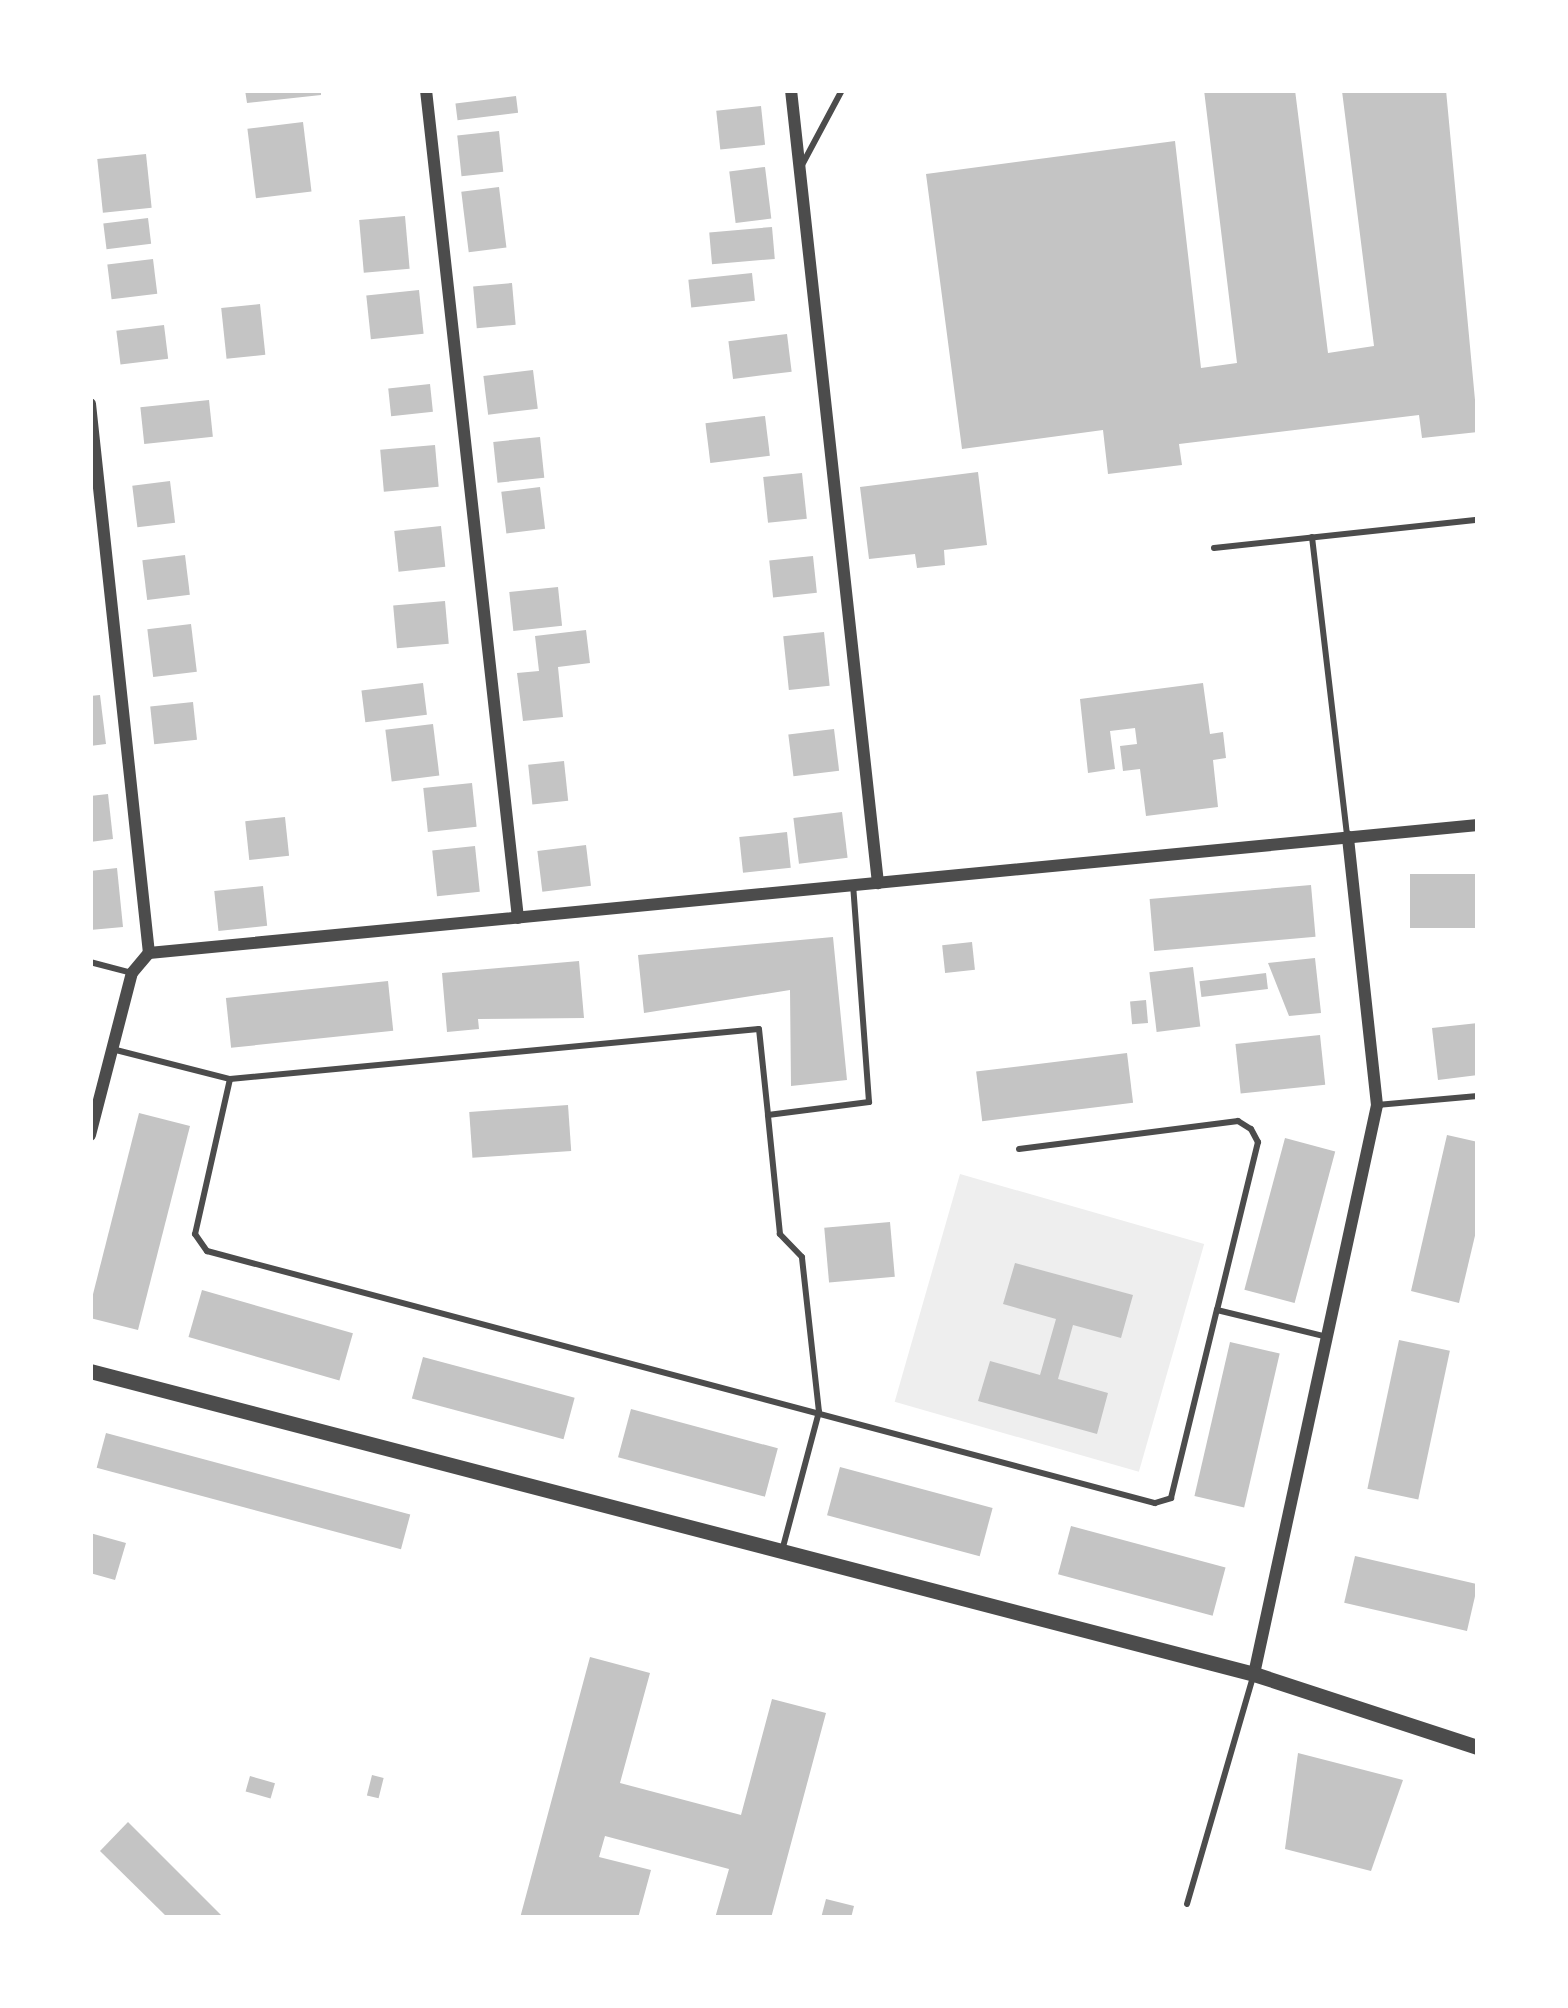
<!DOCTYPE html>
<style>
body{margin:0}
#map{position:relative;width:1568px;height:2008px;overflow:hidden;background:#fff;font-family:Inter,sans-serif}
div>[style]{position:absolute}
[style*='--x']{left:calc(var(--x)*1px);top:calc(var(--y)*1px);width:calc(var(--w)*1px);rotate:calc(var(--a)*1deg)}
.green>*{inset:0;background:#eee;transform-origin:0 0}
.building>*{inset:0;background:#c4c4c4;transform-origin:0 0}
.service>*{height:6px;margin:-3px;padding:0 3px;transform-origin:3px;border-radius:3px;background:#4c4c4c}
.minor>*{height:12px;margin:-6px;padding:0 6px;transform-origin:6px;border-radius:6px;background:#4c4c4c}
.tertiary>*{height:15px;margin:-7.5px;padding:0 7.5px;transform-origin:7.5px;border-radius:7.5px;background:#4c4c4c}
span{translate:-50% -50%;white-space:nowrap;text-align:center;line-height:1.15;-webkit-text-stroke:9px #fff;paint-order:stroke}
.frame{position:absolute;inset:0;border:93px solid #fff;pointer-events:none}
</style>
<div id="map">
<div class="green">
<i style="left:960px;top:1174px;width:254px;height:237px;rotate:16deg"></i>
</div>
<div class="building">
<i style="clip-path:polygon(245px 90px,321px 90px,321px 95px,247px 103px)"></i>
<i style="clip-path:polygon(1204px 90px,1295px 90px,1328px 353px,1374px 346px,1342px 91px,1446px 90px,1478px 432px,1422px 438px,1419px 415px,1179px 444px,1182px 465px,1108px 474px,1103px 430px,962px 449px,926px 174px,1175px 141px,1201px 368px,1237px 363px)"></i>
<i style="left:516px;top:96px;width:17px;height:61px;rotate:83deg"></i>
<i style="left:761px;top:106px;width:39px;height:45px;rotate:84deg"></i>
<i style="left:303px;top:122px;width:70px;height:56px;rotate:83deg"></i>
<i style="left:499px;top:131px;width:41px;height:42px;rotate:84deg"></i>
<i style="left:146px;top:154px;width:54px;height:49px;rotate:84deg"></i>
<i style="left:765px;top:167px;width:52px;height:36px;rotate:83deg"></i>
<i style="left:499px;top:187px;width:61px;height:38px;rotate:83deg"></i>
<i style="left:405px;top:216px;width:53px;height:46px;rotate:85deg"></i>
<i style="left:148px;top:218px;width:26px;height:45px;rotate:83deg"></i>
<i style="left:772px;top:227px;width:32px;height:63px;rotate:85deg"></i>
<i style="left:153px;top:259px;width:35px;height:46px;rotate:83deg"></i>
<i style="left:752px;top:273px;width:28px;height:64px;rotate:84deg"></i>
<i style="left:512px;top:283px;width:42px;height:39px;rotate:85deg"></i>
<i style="left:419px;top:290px;width:44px;height:53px;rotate:84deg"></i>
<i style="left:260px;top:304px;width:51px;height:39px;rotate:84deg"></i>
<i style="left:164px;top:325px;width:34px;height:48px;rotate:83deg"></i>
<i style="left:787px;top:334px;width:38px;height:59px;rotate:83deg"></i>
<i style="left:533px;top:370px;width:39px;height:50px;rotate:83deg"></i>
<i style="left:430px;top:384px;width:28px;height:42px;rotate:84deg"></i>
<i style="left:209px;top:400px;width:37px;height:69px;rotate:84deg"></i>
<i style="left:765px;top:416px;width:40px;height:60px;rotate:83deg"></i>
<i style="left:540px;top:437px;width:41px;height:47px;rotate:84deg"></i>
<i style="left:435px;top:445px;width:42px;height:55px;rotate:85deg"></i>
<i style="clip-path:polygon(978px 472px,987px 545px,944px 550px,945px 565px,917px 568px,915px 554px,869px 559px,860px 487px)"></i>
<i style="left:802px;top:473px;width:46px;height:39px;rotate:84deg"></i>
<i style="left:170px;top:481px;width:42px;height:38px;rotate:83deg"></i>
<i style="left:540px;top:487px;width:42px;height:39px;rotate:83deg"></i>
<i style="left:441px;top:526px;width:41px;height:47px;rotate:84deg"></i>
<i style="left:185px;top:555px;width:40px;height:43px;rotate:83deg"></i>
<i style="left:813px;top:556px;width:37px;height:44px;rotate:84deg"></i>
<i style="left:558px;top:587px;width:39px;height:49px;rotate:84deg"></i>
<i style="left:445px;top:601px;width:43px;height:52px;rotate:85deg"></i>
<i style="left:191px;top:624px;width:48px;height:44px;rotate:83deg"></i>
<i style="clip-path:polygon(586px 630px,590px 663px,558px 667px,563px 717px,523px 721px,517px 673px,539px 671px,535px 636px)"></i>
<i style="left:824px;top:632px;width:54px;height:41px;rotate:84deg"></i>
<i style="left:423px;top:683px;width:32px;height:62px;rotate:83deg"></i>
<i style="clip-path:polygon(1203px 683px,1210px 734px,1223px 732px,1226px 758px,1213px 760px,1218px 807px,1146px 816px,1140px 769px,1123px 771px,1120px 746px,1137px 744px,1135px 728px,1110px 731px,1115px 769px,1088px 773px,1080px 699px)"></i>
<i style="clip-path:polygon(100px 695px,106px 744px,90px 746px,90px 696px)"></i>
<i style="left:193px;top:702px;width:38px;height:43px;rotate:84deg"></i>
<i style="left:433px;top:724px;width:52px;height:48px;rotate:83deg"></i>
<i style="left:834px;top:729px;width:42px;height:46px;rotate:83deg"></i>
<i style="left:564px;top:761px;width:40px;height:36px;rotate:84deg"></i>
<i style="left:472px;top:783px;width:44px;height:49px;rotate:84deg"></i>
<i style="clip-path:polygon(108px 794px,113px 839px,90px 842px,90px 796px)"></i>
<i style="left:842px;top:812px;width:46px;height:49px;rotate:83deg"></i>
<i style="left:285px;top:817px;width:39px;height:40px;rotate:84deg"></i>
<i style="left:787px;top:832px;width:36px;height:48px;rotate:84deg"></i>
<i style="left:586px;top:845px;width:41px;height:49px;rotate:83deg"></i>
<i style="left:475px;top:846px;width:46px;height:43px;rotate:84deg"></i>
<i style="clip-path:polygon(117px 868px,123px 927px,90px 930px,90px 871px)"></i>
<i style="left:1478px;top:874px;width:54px;height:68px;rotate:90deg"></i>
<i style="left:1311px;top:885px;width:52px;height:162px;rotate:85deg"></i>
<i style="left:263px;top:886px;width:40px;height:49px;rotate:84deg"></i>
<i style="clip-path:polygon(833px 937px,847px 1080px,791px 1086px,790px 990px,644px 1013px,638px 955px)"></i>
<i style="left:972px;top:942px;width:28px;height:30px;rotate:84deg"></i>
<i style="clip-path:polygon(1315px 958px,1321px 1013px,1289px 1016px,1268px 963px)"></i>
<i style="clip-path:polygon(579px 961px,584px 1018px,478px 1019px,479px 1029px,447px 1032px,442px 973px)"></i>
<i style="left:1193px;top:967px;width:60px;height:44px;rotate:83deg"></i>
<i style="left:1266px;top:973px;width:16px;height:67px;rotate:83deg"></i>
<i style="left:388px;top:981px;width:50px;height:163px;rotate:84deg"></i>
<i style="left:1146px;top:1000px;width:23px;height:16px;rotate:85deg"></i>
<i style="clip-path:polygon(1478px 1023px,1478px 1075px,1438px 1080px,1432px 1028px)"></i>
<i style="left:1320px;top:1035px;width:50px;height:85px;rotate:84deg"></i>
<i style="left:1127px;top:1053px;width:50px;height:152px;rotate:83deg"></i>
<i style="left:568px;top:1105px;width:46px;height:99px;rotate:86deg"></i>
<i style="clip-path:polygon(139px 1113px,190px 1126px,138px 1330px,90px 1318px,90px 1306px)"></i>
<i style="clip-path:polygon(1447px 1135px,1478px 1142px,1478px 1223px,1459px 1303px,1411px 1291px)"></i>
<i style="left:1285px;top:1138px;width:52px;height:157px;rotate:15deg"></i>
<i style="left:890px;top:1222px;width:55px;height:66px;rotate:85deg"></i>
<i style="clip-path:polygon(1015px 1263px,1133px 1295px,1121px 1338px,1073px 1325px,1058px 1379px,1108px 1393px,1097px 1434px,978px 1401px,990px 1361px,1040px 1375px,1056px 1319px,1003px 1304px)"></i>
<i style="left:202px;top:1290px;width:157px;height:49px;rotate:16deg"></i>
<i style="left:1399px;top:1340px;width:52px;height:152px;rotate:12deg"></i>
<i style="left:1230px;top:1342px;width:51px;height:158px;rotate:13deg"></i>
<i style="left:423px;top:1357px;width:157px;height:43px;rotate:15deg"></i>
<i style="left:631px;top:1409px;width:152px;height:50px;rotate:15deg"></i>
<i style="left:106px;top:1433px;width:315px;height:36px;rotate:15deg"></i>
<i style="left:840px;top:1467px;width:158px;height:50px;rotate:15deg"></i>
<i style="left:1071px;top:1526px;width:160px;height:50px;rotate:15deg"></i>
<i style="clip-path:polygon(90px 1533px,126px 1543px,115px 1580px,90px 1573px)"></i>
<i style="left:1355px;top:1556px;width:126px;height:48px;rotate:13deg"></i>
<i style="clip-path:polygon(590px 1657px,650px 1673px,620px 1783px,741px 1815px,772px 1699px,826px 1713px,771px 1918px,715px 1918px,729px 1869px,605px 1836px,599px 1857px,651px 1870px,638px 1918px,520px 1918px)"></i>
<i style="clip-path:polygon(1298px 1753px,1403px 1780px,1371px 1871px,1285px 1849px)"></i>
<i style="left:372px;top:1775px;width:12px;height:21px;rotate:14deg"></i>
<i style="left:250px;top:1776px;width:26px;height:16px;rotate:16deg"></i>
<i style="clip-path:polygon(128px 1822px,224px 1918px,168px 1918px,100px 1851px)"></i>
<i style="clip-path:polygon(826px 1899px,854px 1906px,851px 1918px,821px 1918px)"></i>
</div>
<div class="service">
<i style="--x:802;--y:165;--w:85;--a:-61.9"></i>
<i style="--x:1312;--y:537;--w:299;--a:83.3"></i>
<i style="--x:1214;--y:548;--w:265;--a:-6.1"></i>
<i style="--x:90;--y:962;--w:43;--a:14.7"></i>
<i style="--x:112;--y:1049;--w:122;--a:14.3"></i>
<i style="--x:230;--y:1079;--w:159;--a:102.7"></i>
<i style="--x:195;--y:1234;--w:21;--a:55"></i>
<i style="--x:207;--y:1251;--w:981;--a:14.89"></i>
<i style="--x:1155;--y:1503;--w:17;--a:-17"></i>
<i style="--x:1171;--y:1498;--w:194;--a:-76.3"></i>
<i style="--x:1217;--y:1310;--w:110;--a:13.7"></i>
<i style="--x:230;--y:1079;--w:531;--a:-5.4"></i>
<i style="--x:759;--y:1029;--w:86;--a:84"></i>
<i style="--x:1377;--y:1105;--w:101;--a:-5.1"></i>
<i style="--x:1019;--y:1149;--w:221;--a:-7.3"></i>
<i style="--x:1238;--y:1121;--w:15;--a:32"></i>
<i style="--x:1251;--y:1129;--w:15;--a:62"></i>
<i style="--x:1258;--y:1142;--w:173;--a:103.7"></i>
<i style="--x:783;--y:1547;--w:140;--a:-75.1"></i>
<i style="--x:819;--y:1412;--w:156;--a:-96.3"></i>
<i style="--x:802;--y:1257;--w:32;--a:-134"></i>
<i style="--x:780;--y:1234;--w:120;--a:-95.8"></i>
<i style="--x:768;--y:1115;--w:102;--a:-7.3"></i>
<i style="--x:869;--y:1102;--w:218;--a:-94.2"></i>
<i style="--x:1187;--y:1904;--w:236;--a:-73.8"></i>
</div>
<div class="minor">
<i style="--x:426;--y:90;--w:833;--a:83.66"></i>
<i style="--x:791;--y:90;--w:798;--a:83.74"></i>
<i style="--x:90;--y:404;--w:552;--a:83.87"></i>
<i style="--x:90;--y:1135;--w:167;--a:-75.5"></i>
<i style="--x:132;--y:973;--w:26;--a:-50"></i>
<i style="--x:149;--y:953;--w:1335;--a:-5.5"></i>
<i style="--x:1254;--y:1674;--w:582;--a:-77.8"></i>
<i style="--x:1377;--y:1105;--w:270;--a:-96.2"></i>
</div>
<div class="tertiary">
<i style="--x:90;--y:1371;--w:1203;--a:14.59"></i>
<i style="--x:1254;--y:1674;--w:236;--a:18.1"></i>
</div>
<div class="frame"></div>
</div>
